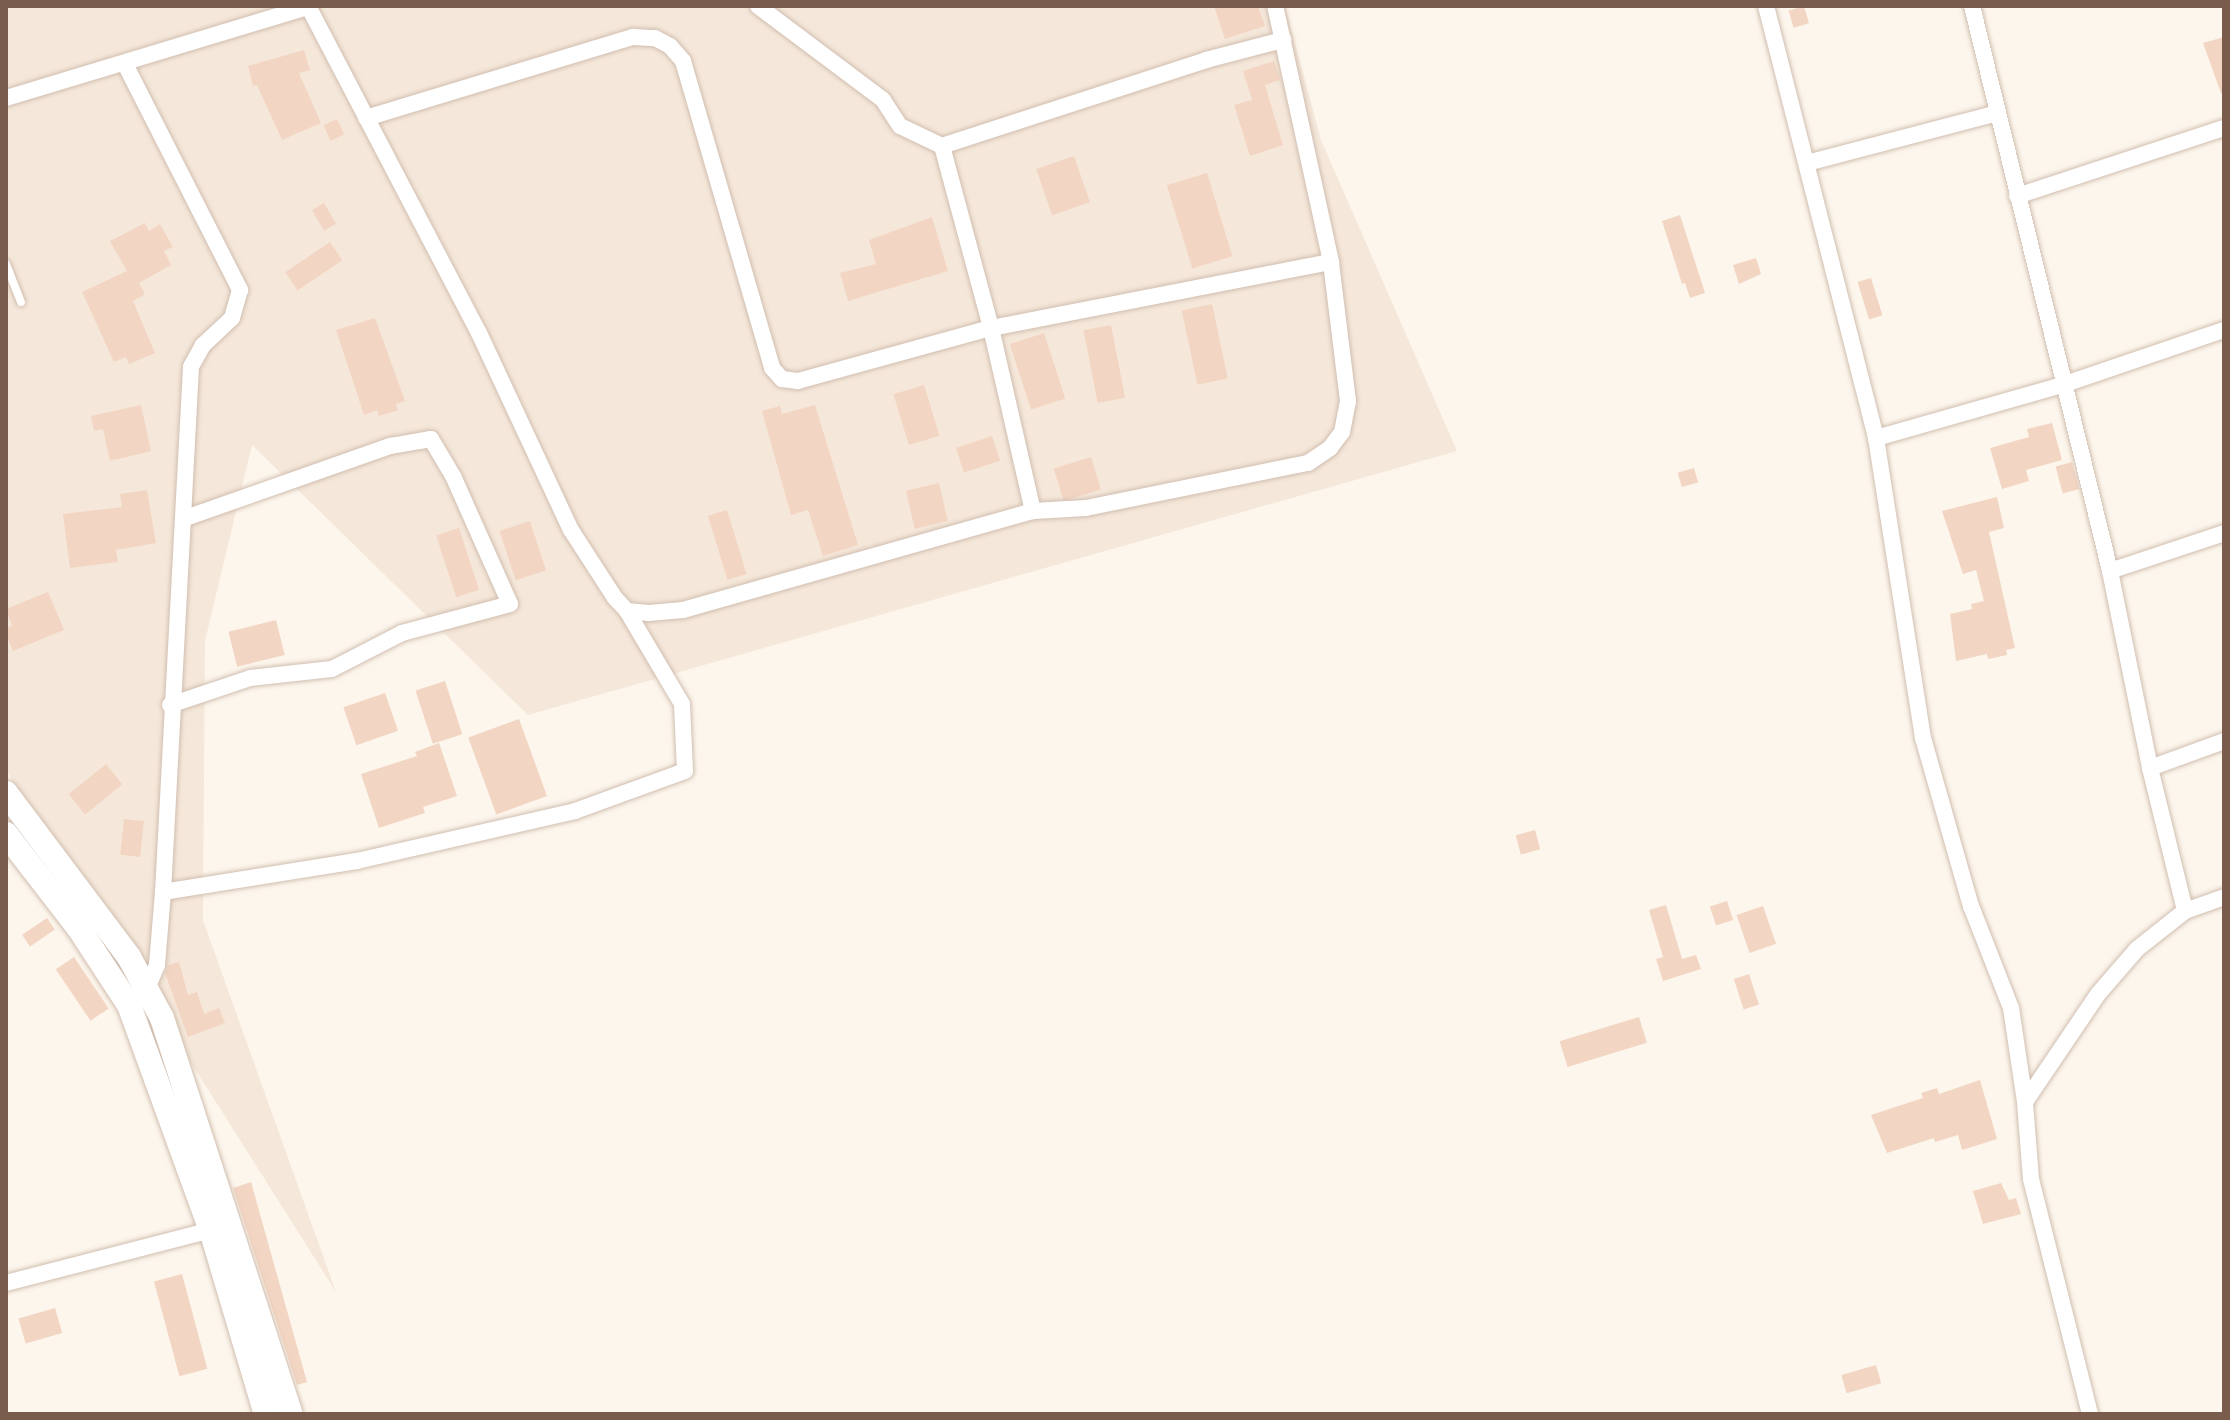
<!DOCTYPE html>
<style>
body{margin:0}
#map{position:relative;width:2230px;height:1420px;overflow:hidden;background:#fdf6ec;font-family:Manrope,sans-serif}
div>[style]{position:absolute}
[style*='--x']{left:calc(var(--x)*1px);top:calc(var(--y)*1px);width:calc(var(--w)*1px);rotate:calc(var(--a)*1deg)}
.residential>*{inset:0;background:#f5e8da}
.building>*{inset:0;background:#f3d5c3;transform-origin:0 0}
.roads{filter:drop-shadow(0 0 2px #d1beb0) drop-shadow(0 0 2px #d1beb0)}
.lane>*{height:8px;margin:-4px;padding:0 4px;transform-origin:4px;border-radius:4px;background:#fff}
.street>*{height:16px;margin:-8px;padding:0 8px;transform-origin:8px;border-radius:8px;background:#fff}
.secondary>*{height:24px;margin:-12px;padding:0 12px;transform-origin:12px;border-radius:12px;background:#fff}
span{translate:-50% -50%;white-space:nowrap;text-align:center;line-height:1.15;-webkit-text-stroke:6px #fffaf3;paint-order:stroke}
.frame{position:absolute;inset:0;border:8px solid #7a5c4d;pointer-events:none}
</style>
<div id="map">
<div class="residential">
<i style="clip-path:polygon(6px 6px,1285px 6px,1321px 140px,1457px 451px,528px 715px,252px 445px,205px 641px,203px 920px,336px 1292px,6px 770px)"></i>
</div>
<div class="building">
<i style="clip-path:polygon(1214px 6px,1258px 6px,1265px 26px,1225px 39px)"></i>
<i style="left:1804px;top:6px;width:18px;height:16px;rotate:74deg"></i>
<i style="clip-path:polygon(2224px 37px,2224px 92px,2221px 93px,2203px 43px)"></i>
<i style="clip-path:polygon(304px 50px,310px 70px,299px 73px,321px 123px,282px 140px,257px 85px,253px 86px,248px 66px)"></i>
<i style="clip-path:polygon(1274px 61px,1280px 80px,1265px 85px,1283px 145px,1250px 156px,1234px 105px,1252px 100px,1243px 71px)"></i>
<i style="left:337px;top:119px;width:17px;height:15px;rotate:65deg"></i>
<i style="left:1074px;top:156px;width:49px;height:40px;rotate:71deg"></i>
<i style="left:1207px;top:173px;width:87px;height:42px;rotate:73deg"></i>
<i style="left:324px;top:203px;width:24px;height:14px;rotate:60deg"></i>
<i style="clip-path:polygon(1680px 215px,1705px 293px,1690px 298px,1685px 283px,1682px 284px,1662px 221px)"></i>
<i style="clip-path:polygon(932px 217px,948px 271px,848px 301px,840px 273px,876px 264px,869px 240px)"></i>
<i style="clip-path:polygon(145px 223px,149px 231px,160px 224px,173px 247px,164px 251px,171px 265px,139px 283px,145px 294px,133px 301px,155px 353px,129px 364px,126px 357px,114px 362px,82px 292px,127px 271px,110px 241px)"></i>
<i style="left:330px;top:242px;width:22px;height:54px;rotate:56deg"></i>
<i style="clip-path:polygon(1756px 258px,1761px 274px,1739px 284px,1733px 265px)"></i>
<i style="left:1871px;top:278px;width:39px;height:14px;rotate:73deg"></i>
<i style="left:1212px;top:304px;width:76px;height:31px;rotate:78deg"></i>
<i style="clip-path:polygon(375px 318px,405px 401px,396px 404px,398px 410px,379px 416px,377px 410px,364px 415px,336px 330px)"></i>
<i style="left:1111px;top:325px;width:74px;height:28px;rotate:79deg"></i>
<i style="left:1044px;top:333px;width:69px;height:36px;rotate:72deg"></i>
<i style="left:924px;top:385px;width:53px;height:32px;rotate:73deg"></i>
<i style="clip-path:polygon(141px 405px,151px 451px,110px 461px,103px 429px,94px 431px,91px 416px)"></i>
<i style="clip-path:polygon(815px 405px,858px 545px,823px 556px,808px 510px,791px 515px,762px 411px,780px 406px,782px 414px)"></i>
<i style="clip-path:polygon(2052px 423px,2062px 460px,2026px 470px,2029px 481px,2002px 489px,1990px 448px,2029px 437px,2027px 429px)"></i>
<i style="left:992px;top:436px;width:26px;height:38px;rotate:72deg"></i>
<i style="left:1091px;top:457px;width:34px;height:39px;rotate:73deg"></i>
<i style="left:2072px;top:462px;width:28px;height:17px;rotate:75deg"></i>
<i style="left:1694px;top:468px;width:15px;height:17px;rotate:74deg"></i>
<i style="left:939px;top:483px;width:39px;height:34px;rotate:77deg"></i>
<i style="clip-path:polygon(147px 490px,156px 543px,116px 550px,118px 562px,70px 568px,63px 514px,122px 507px,120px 494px)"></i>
<i style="clip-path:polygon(1997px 497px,2004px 528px,1989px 532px,2015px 648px,2006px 650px,2007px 655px,1988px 659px,1987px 654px,1956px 661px,1950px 614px,1972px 609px,1971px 604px,1984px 601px,1976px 570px,1963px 574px,1942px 511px)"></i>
<i style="left:727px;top:510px;width:67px;height:20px;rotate:73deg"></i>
<i style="left:530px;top:521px;width:52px;height:32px;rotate:72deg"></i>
<i style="left:459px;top:528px;width:65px;height:24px;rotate:72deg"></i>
<i style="clip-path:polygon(48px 592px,64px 630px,13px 651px,6px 634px,6px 628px,12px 626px,6px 609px)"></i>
<i style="left:276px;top:620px;width:36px;height:49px;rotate:76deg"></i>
<i style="left:445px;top:681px;width:56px;height:31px;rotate:72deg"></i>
<i style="left:385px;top:693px;width:40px;height:44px;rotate:71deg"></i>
<i style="left:519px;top:719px;width:82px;height:54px;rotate:70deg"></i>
<i style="clip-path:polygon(439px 743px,457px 796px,423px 807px,425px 813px,379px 828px,361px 774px,417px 756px,415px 752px)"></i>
<i style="left:106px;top:764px;width:26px;height:48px;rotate:51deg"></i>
<i style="left:124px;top:819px;width:20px;height:36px;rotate:6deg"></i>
<i style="left:1535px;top:830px;width:20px;height:20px;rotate:75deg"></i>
<i style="left:1727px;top:901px;width:20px;height:18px;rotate:72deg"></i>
<i style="clip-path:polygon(1666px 905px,1682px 959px,1696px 955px,1701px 969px,1663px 981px,1656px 959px,1663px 957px,1649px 910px)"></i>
<i style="left:1763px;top:906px;width:40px;height:28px;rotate:71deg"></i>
<i style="left:47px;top:918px;width:14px;height:30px;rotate:56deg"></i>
<i style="left:74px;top:957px;width:62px;height:22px;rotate:56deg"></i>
<i style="clip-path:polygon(179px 962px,188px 995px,197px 992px,204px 1014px,219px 1008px,225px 1023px,188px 1037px,165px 973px,168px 965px)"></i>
<i style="left:1749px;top:974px;width:32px;height:16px;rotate:72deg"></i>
<i style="left:1639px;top:1017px;width:27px;height:83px;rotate:73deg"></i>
<i style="clip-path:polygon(1980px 1080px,1997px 1139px,1962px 1150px,1958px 1135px,1935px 1142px,1934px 1138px,1887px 1153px,1871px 1115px,1923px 1098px,1921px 1093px,1937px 1088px,1939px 1094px)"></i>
<i style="clip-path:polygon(251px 1182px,307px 1382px,297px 1385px,233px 1188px)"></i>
<i style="clip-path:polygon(2001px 1183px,2009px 1200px,2016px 1198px,2021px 1214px,1983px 1224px,1973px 1191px)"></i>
<i style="left:182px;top:1274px;width:98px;height:29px;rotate:75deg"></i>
<i style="left:55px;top:1308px;width:26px;height:38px;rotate:74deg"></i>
<i style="left:1876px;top:1365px;width:19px;height:36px;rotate:74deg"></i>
</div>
<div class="roads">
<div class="lane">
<i style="--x:6;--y:264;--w:41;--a:68.5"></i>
</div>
<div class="street">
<i style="--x:308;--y:6;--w:369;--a:62.4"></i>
<i style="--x:479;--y:333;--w:217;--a:65"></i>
<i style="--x:571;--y:530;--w:81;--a:57.1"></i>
<i style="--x:615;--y:598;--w:18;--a:47"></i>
<i style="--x:627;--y:611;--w:22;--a:5"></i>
<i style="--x:649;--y:613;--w:34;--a:-5"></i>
<i style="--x:683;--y:610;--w:364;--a:-15.8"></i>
<i style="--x:1033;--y:511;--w:53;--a:-3.2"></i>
<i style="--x:1086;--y:508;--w:227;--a:-11.5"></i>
<i style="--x:1308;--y:463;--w:27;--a:-34"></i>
<i style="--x:1330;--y:448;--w:20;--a:-53"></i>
<i style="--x:1342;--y:432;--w:32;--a:-79"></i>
<i style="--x:1348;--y:401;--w:140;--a:-97"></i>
<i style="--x:1331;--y:262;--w:262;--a:-102.3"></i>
<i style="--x:758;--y:6;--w:156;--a:36.9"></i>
<i style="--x:883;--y:100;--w:31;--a:57"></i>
<i style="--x:900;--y:126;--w:47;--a:25.5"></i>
<i style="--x:942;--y:146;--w:278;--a:-18"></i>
<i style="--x:1206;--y:60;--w:80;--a:-14.6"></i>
<i style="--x:1766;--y:6;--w:446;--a:75.7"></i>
<i style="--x:1876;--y:438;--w:304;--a:81.1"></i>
<i style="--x:1923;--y:738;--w:175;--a:74.1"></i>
<i style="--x:1971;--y:906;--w:110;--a:68.6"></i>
<i style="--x:2011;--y:1008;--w:95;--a:81.5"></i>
<i style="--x:1972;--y:6;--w:582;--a:76.27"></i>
<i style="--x:2110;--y:571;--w:201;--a:78.5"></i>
<i style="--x:2150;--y:768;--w:147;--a:76.2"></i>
<i style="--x:125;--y:64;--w:254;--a:63"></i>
<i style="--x:240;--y:290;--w:29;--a:106"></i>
<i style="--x:232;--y:318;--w:40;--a:137"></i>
<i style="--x:203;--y:345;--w:25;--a:119"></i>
<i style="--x:191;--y:367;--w:526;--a:93.05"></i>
<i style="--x:163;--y:892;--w:73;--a:94.7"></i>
<i style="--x:157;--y:965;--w:25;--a:113"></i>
<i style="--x:6;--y:98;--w:318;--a:-16.8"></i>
<i style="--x:366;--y:118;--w:279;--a:-16.9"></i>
<i style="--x:633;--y:37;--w:22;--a:3"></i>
<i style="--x:655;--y:38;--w:17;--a:28"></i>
<i style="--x:670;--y:46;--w:20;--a:49"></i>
<i style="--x:683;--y:61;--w:320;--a:73.8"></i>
<i style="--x:772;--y:368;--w:15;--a:48"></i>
<i style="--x:782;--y:379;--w:16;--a:7"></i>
<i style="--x:798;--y:381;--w:200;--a:-15.4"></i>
<i style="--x:991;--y:328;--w:346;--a:-11"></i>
<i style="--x:942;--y:146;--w:188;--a:74.9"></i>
<i style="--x:991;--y:328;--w:188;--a:77.1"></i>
<i style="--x:1807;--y:163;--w:196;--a:-14.7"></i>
<i style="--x:2017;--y:196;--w:218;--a:-18.2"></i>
<i style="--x:1876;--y:438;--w:197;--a:-15.9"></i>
<i style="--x:2065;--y:384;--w:168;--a:-18.8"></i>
<i style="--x:2110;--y:571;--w:120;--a:-18.4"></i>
<i style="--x:170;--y:705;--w:84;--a:-18.6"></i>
<i style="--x:250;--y:678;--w:82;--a:-6.3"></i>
<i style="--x:332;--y:669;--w:79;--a:-27.2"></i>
<i style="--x:402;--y:633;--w:112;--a:-15"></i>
<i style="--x:510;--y:604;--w:140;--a:-114"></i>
<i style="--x:453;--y:476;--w:43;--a:-120.7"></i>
<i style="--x:431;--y:439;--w:42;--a:170.3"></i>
<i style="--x:390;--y:446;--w:217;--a:160.6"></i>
<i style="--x:2150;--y:768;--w:79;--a:-20"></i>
<i style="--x:163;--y:892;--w:196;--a:-9.1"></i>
<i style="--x:357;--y:861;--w:224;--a:-12.9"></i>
<i style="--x:575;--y:811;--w:117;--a:-20"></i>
<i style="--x:685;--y:771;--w:67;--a:-92.6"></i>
<i style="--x:682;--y:704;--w:108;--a:-120.6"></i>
<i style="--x:6;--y:1283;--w:212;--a:-14.5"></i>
<i style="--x:2090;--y:1414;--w:242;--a:-104.1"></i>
<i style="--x:2031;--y:1179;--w:77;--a:-94.5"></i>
<i style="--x:2025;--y:1102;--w:130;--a:-55.9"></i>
<i style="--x:2098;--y:994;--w:60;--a:-49.1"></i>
<i style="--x:2137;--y:949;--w:61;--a:-38.4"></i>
<i style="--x:2185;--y:911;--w:41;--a:-19.7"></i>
</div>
<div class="secondary">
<i style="--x:6;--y:793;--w:205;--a:53.1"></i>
<i style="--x:129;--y:957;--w:69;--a:61.6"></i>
<i style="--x:162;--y:1018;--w:416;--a:72"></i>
<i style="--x:6;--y:834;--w:118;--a:52.3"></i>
<i style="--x:78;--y:927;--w:93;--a:56.8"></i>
<i style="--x:129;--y:1005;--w:239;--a:70"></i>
<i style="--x:211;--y:1230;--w:192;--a:73.4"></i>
</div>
</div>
<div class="frame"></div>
</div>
